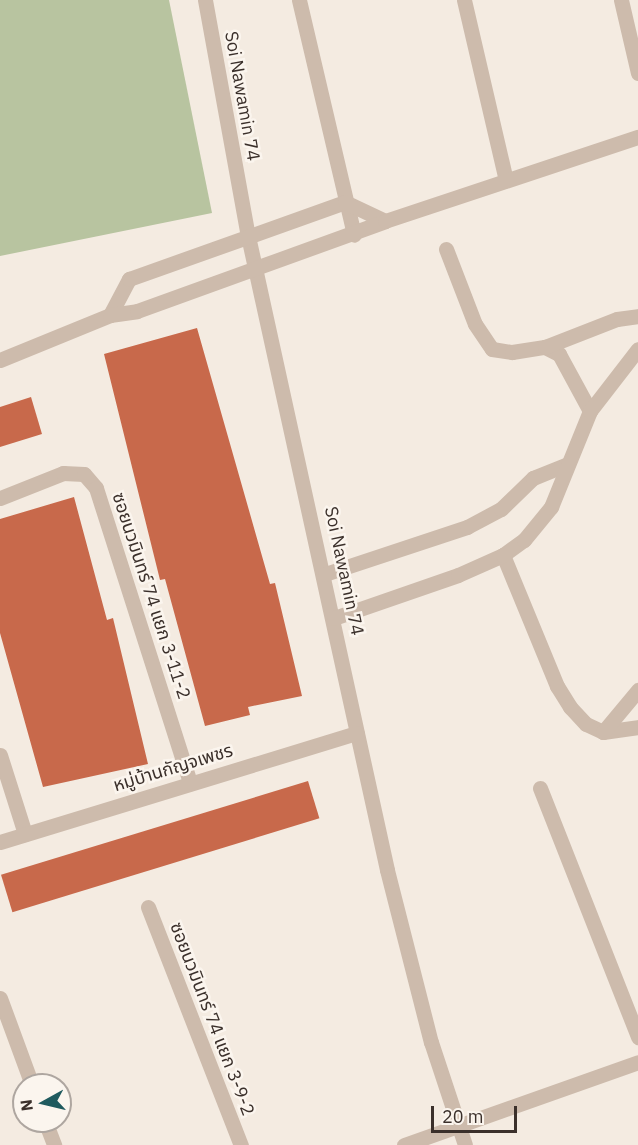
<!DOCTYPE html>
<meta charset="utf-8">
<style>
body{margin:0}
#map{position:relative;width:638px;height:1145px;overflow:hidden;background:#f4ebe1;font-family:"IBM Plex Sans","Noto Sans Thai",sans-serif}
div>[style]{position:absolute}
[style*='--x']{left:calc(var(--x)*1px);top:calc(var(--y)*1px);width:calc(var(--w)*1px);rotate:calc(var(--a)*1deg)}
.green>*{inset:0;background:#b8c4a0}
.building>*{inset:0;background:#c8694b;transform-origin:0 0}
.street>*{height:15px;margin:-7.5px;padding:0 7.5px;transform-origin:7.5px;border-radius:7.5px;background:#cdbbac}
span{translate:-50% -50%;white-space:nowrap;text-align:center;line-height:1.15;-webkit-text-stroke:5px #fbf5ee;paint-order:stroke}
.street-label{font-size:18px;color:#3b302b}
.north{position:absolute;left:12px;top:1073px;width:60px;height:60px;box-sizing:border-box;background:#fbf5ee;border:2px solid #aea6a0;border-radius:50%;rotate:262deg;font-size:16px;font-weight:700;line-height:24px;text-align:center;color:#3b302b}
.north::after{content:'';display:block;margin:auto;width:21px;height:27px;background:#1f5a5e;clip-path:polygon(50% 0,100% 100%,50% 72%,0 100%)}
.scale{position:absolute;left:431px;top:1106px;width:86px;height:27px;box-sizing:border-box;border:3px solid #3b302b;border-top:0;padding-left:8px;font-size:18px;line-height:21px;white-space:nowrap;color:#3b302b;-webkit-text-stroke:4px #fbf5ee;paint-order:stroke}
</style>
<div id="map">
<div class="green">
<i style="clip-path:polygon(0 0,169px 0,212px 213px,0 256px)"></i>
</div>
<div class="building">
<i style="clip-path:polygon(197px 328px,270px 584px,275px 583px,302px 696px,248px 707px,250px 715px,205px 726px,165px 579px,160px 580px,104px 354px)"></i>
<i style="clip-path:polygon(31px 397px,42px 434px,0 447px,0 407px)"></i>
<i style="clip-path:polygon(74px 497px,107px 620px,113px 618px,148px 764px,43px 787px,0 633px,0 519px)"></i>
<i style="left:308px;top:781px;width:39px;height:321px;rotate:73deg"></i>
</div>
<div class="street">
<i style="--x:205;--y:0;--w:240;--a:79.7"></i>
<i style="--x:248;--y:236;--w:649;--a:77.63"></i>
<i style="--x:387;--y:870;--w:178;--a:75.7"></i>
<i style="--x:431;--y:1042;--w:108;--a:71.7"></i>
<i style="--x:299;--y:0;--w:241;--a:76.8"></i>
<i style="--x:464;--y:0;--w:185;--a:76.9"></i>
<i style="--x:621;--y:0;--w:75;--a:76.9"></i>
<i style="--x:446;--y:249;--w:80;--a:68.9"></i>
<i style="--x:475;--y:324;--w:30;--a:56"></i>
<i style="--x:492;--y:349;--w:20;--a:9"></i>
<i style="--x:512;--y:352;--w:33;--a:-9"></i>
<i style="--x:545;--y:347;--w:16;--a:27"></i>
<i style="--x:559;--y:354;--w:65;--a:61.5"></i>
<i style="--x:110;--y:315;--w:41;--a:-62.2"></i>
<i style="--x:129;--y:279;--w:229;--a:-19.6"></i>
<i style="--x:345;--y:202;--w:44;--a:25.4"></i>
<i style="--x:545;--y:347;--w:77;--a:-21.3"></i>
<i style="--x:617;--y:319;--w:21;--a:-8"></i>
<i style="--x:0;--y:360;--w:119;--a:-22.2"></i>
<i style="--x:110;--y:315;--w:27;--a:-8"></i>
<i style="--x:137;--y:311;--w:264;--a:-19.9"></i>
<i style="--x:385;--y:221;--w:267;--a:-18.4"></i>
<i style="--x:0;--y:498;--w:68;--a:-21.6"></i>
<i style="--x:63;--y:473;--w:21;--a:3"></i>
<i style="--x:84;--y:474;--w:18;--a:49"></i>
<i style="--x:96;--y:488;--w:310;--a:72.3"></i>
<i style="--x:503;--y:555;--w:142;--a:67.6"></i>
<i style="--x:557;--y:686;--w:25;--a:58"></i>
<i style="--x:570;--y:707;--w:23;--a:47"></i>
<i style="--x:586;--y:724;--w:19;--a:25"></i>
<i style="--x:603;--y:732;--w:35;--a:-8"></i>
<i style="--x:325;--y:574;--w:150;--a:-18.3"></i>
<i style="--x:467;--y:527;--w:38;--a:-28"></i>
<i style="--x:501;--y:509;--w:45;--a:-44.1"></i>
<i style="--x:533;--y:478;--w:35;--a:-22"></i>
<i style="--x:334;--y:618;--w:131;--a:-19.1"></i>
<i style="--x:458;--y:575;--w:49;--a:-24"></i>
<i style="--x:503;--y:555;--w:26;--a:-36"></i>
<i style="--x:524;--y:540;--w:43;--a:-50.7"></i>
<i style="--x:551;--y:507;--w:104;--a:-67.9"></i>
<i style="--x:590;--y:411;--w:78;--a:-52.3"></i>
<i style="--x:603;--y:732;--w:55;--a:-50.2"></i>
<i style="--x:0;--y:755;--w:83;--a:72.4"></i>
<i style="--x:540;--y:788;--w:268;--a:68.5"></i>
<i style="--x:0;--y:842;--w:373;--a:-17"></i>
<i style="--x:148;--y:907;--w:256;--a:68.7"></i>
<i style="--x:0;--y:998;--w:93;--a:69.8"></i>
<i style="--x:45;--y:1121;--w:26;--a:69"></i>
<i style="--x:404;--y:1145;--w:248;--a:-19.5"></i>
</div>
<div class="street-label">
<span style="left:242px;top:96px;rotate:80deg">Soi Nawamin 74</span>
<span style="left:344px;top:571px;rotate:78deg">Soi Nawamin 74</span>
<span style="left:151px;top:596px;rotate:72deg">ซอยนวมินทร์ 74 แยก 3-11-2</span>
<span style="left:173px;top:768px;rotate:-17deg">หมู่บ้านกัญจเพชร</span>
<span style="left:212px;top:1019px;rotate:69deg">ซอยนวมินทร์ 74 แยก 3-9-2</span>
</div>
<div class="north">N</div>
<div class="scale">20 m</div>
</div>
